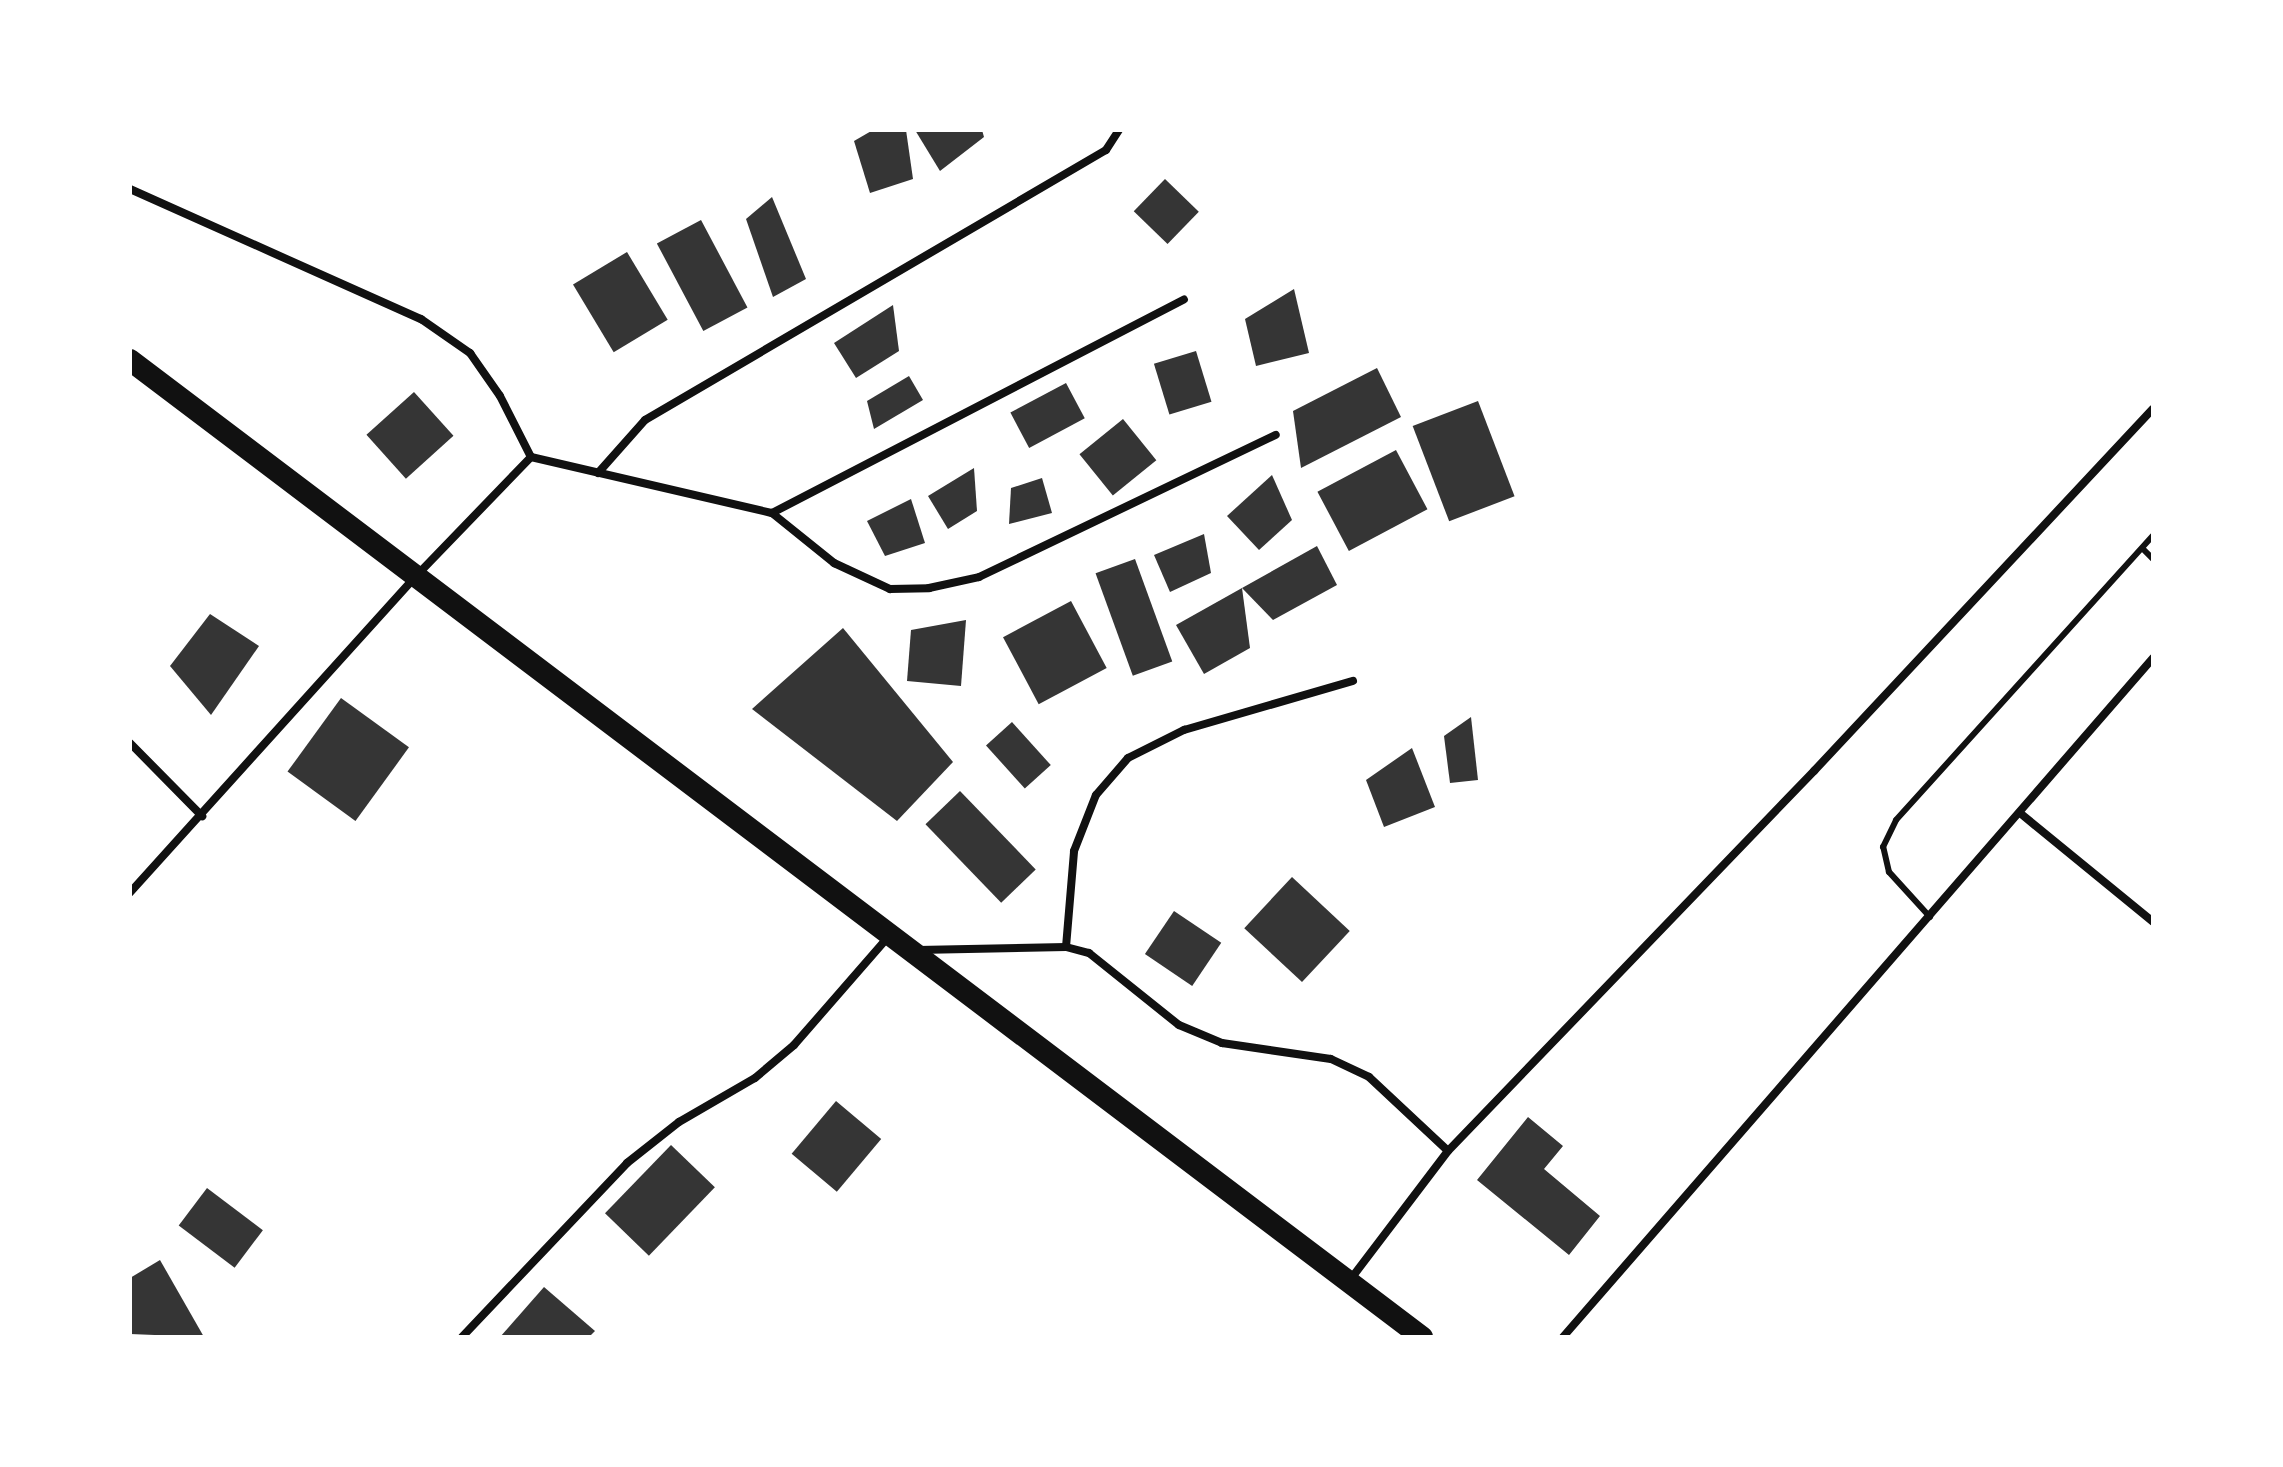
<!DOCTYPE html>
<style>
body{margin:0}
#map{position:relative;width:2283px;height:1467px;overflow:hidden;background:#fff;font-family:Rubik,sans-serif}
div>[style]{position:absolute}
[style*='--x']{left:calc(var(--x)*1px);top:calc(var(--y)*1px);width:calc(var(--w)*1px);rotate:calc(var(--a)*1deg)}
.building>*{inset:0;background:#353535;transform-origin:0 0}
.service>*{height:6px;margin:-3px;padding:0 3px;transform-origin:3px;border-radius:3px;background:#111}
.minor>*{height:8px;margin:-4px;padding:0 4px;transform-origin:4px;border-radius:4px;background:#111}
.trunk>*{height:22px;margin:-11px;padding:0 11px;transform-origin:11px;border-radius:11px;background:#111}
span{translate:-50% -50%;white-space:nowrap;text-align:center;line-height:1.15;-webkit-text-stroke:6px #fff;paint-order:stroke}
.frame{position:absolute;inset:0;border:132px solid #fff;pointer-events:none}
</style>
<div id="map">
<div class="building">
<i style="clip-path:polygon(873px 130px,906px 130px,913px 179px,870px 193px,854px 141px)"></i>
<i style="clip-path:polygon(915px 130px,982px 130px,984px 137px,940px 171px)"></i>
<i style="left:1165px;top:179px;width:47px;height:45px;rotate:44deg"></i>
<i style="clip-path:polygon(772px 197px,806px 279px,773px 297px,746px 219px)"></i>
<i style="left:701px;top:220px;width:99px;height:50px;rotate:62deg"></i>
<i style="left:627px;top:252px;width:79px;height:63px;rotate:59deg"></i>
<i style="clip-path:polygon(1294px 289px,1309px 353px,1256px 366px,1245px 319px)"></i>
<i style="clip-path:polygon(893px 305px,899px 351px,856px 378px,834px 343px)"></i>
<i style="left:1196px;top:351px;width:53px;height:44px;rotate:73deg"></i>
<i style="clip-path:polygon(1377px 368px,1401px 417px,1301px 468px,1293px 411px)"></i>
<i style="clip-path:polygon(909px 376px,923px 400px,874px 429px,867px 401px)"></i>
<i style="left:1066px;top:383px;width:40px;height:63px;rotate:62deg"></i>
<i style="left:414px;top:392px;width:59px;height:64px;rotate:48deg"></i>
<i style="left:1478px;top:401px;width:102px;height:70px;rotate:69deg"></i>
<i style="left:1123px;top:419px;width:53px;height:56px;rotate:51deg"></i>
<i style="left:1396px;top:450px;width:67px;height:89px;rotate:62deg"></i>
<i style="clip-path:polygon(974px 468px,977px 511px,948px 529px,928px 496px)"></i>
<i style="clip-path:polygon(1272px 475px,1292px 520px,1259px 550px,1227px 516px)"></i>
<i style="clip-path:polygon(1042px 478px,1052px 513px,1009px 524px,1011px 488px)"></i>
<i style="clip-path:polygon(911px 499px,925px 543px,885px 556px,867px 521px)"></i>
<i style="clip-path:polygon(1204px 534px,1211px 573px,1170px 592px,1154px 555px)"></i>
<i style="clip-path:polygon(1317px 546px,1337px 585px,1273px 620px,1242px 588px)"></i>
<i style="left:1135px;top:559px;width:109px;height:42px;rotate:70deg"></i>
<i style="clip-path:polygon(1242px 588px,1250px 648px,1204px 674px,1176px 625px)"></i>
<i style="left:1071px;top:601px;width:76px;height:77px;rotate:62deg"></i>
<i style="clip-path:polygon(210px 614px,259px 646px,211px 715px,170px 666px)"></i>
<i style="clip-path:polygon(966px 620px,961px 686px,907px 681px,911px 630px)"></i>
<i style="clip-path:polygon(843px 628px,953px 762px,897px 821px,752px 709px)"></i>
<i style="left:341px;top:698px;width:84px;height:91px;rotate:36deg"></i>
<i style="clip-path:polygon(1471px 717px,1478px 780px,1450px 783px,1444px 736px)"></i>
<i style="left:1012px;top:722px;width:58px;height:35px;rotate:48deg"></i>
<i style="clip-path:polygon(1412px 748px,1435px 807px,1384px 827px,1366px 780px)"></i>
<i style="left:960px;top:791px;width:109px;height:48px;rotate:46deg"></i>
<i style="left:1292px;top:877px;width:79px;height:70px;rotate:43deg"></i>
<i style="left:1174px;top:911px;width:57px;height:52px;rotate:34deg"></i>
<i style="left:836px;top:1101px;width:59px;height:69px;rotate:40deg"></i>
<i style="clip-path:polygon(1528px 1117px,1563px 1146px,1544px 1169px,1600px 1216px,1569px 1255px,1477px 1180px)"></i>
<i style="left:671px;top:1145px;width:61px;height:95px;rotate:44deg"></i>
<i style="left:207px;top:1188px;width:70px;height:47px;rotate:37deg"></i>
<i style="clip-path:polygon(160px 1260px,204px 1337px,130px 1334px,130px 1278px)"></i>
<i style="clip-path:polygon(544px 1287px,595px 1331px,589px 1337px,500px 1337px)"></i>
</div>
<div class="service">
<i style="--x:2143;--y:549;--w:14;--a:45"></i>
<i style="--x:1930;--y:917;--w:61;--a:-132.3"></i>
<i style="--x:1889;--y:872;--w:26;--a:-103"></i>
<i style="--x:1883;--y:847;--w:30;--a:-64"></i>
<i style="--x:1896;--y:820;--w:383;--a:-47.9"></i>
</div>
<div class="minor">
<i style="--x:130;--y:189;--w:319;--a:24.1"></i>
<i style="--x:421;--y:319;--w:60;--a:34.8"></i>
<i style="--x:470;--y:353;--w:52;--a:55.1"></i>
<i style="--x:500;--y:396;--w:68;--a:63.1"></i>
<i style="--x:531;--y:457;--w:165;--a:134"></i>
<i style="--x:416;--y:576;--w:427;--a:132.1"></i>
<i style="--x:531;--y:457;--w:247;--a:13.1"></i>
<i style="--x:772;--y:513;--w:464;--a:-27.4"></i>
<i style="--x:598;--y:473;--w:71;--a:-48.4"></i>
<i style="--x:645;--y:420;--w:534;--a:-30.36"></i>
<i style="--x:1106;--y:150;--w:24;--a:-57"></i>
<i style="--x:772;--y:513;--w:80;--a:38.9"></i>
<i style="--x:834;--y:563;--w:62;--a:24.9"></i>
<i style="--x:890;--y:589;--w:39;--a:-1"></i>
<i style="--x:929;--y:588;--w:51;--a:-12.4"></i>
<i style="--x:979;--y:577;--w:329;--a:-25.6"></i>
<i style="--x:130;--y:743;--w:103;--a:45.4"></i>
<i style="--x:2020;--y:813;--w:172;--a:39.3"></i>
<i style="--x:1066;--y:947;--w:96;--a:-85.2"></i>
<i style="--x:1074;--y:851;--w:60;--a:-68.6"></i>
<i style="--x:1096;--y:795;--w:49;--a:-49.1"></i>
<i style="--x:1128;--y:758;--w:63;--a:-26.6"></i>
<i style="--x:1184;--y:730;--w:176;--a:-16.2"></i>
<i style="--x:918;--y:950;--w:148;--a:-1.2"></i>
<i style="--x:1066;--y:947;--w:24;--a:15"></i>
<i style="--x:1089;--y:953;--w:115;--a:38.7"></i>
<i style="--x:1179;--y:1025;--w:47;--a:22.7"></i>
<i style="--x:1222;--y:1043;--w:110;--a:8.4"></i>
<i style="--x:1331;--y:1059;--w:42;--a:25.3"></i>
<i style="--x:1369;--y:1077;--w:108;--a:43.1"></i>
<i style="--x:1350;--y:1280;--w:162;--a:-52.8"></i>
<i style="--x:1448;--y:1151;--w:528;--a:-46.08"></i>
<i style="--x:1814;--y:771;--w:496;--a:-46.9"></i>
<i style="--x:462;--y:1337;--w:240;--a:-46.5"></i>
<i style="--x:627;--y:1163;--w:66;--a:-38.3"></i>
<i style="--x:679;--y:1122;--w:88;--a:-30.1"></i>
<i style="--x:755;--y:1078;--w:51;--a:-40.2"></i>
<i style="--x:794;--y:1045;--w:146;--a:-48.9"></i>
<i style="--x:1563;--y:1337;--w:900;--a:-49.01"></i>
</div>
<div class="trunk">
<i style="--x:130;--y:360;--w:1620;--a:37.1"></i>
</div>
<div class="frame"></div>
</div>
